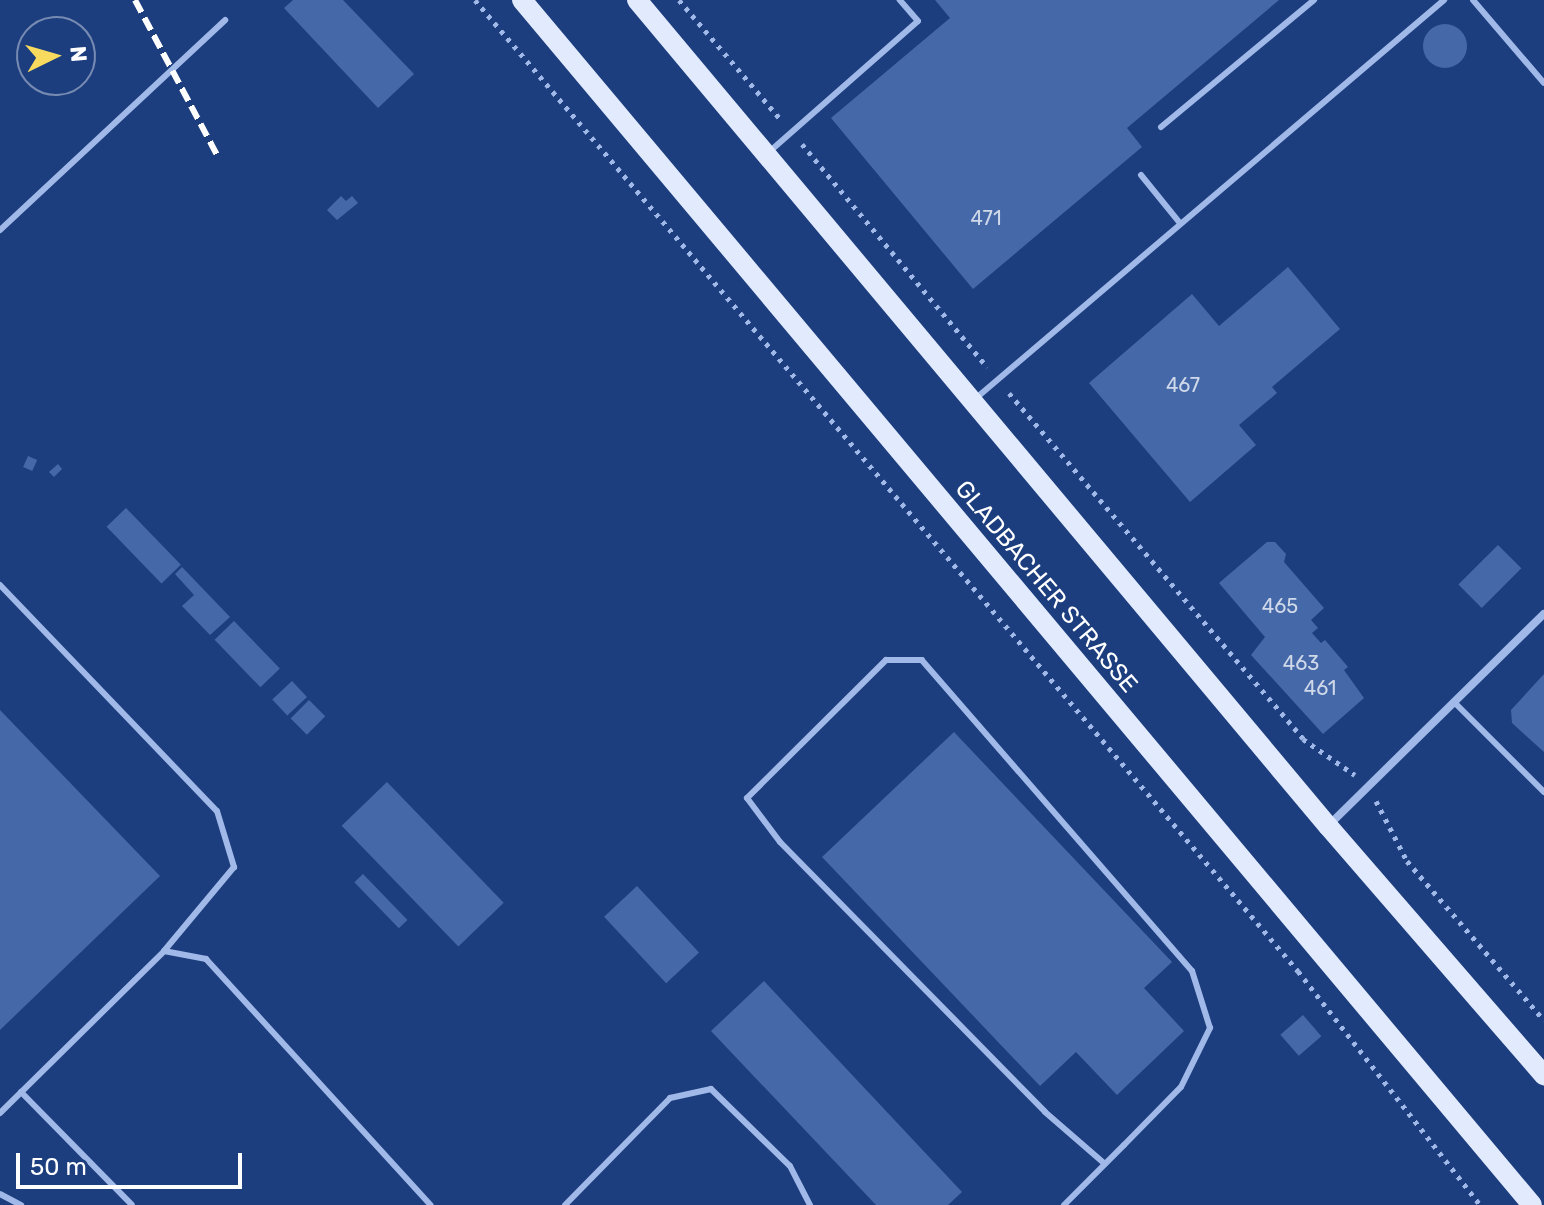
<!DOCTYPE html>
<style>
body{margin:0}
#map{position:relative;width:1544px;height:1205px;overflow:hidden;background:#1d3e7e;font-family:Rubik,sans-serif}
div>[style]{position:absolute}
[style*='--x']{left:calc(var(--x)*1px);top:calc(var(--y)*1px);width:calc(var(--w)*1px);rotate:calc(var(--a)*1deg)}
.building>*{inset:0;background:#4568a8;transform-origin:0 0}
.round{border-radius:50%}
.path>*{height:5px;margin-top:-2.5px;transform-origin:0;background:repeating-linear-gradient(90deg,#a0b9e8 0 4px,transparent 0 10px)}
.service>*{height:6px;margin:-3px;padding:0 3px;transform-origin:3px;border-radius:3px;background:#a0b9e8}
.minor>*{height:8px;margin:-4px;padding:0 4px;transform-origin:4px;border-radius:4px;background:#a0b9e8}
.primary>*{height:20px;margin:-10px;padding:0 10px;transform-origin:10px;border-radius:10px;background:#e2eafe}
.rail>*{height:6px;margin-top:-3px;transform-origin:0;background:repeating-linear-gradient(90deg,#fff 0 14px,transparent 0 20px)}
span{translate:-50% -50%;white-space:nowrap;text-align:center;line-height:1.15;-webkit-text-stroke:8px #1d3e7e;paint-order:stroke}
.number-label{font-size:20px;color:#d0d9e9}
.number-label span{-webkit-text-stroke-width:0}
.street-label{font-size:24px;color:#fff}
.north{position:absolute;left:16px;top:16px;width:80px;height:80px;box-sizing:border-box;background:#1d3e7e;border:2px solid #778bb2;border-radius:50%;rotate:85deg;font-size:22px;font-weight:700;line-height:32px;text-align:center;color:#fff}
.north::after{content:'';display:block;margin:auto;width:28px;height:36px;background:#f8db5e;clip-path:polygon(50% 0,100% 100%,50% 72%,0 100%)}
.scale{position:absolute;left:16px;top:1153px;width:226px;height:36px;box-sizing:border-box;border:4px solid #fff;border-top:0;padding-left:10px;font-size:24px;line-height:28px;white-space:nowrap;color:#fff;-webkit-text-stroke:6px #1d3e7e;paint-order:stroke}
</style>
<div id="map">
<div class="building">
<i style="clip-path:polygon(293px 0,343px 0,414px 74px,378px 108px,284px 8px)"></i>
<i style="clip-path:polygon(935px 0,1279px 0,1127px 128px,1142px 147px,973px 289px,831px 118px,950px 18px)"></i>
<i class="round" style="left:1423px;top:24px;width:44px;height:44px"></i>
<i style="clip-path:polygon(341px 196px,346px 201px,352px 196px,358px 203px,337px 220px,327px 210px)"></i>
<i style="clip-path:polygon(1288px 267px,1340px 329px,1272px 387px,1277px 393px,1239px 425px,1256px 445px,1190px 502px,1089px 383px,1192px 294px,1219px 326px)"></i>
<i style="left:28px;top:456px;width:10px;height:12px;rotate:24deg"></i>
<i style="clip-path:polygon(58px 464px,62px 469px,54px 477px,49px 472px)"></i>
<i style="left:126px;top:508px;width:79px;height:27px;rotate:46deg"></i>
<i style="clip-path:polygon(1267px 542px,1275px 542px,1286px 554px,1284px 562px,1324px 608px,1311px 620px,1318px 628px,1312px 633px,1321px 643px,1325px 640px,1348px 667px,1344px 670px,1364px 698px,1323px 734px,1251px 655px,1265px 637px,1219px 583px)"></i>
<i style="left:1498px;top:545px;width:33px;height:56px;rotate:45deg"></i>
<i style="clip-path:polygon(182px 567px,230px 617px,210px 635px,182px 606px,194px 595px,175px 574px)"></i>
<i style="left:234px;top:621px;width:66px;height:27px;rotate:46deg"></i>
<i style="clip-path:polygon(1544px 674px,1544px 752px,1512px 723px,1511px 710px)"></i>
<i style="left:292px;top:681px;width:22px;height:27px;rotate:47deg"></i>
<i style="left:309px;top:700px;width:23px;height:26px;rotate:45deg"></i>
<i style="clip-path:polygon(0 710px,160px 876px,0 1030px)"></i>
<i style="clip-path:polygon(954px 732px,1172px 962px,1144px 988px,1184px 1031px,1117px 1095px,1076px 1052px,1040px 1086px,822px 857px)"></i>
<i style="left:387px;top:782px;width:168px;height:63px;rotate:46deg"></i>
<i style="left:363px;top:874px;width:64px;height:12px;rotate:46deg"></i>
<i style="left:637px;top:886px;width:91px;height:45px;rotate:47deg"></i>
<i style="clip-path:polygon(764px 981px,962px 1192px,948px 1205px,876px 1205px,711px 1031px)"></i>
<i style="left:1303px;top:1015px;width:28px;height:30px;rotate:49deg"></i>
</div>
<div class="path">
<i style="--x:475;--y:0;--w:1273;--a:49.72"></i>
<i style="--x:1298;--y:971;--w:296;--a:52.1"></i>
<i style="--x:679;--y:0;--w:159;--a:49.6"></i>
<i style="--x:802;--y:144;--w:290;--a:50.3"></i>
<i style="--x:1009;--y:393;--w:454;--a:49.6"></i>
<i style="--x:1303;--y:739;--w:63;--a:34.7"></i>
<i style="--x:1376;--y:801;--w:68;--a:62.7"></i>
<i style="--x:1407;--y:861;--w:210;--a:49.3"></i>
</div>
<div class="service">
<i style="--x:1473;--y:0;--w:109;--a:49.5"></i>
<i style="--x:1161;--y:127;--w:199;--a:-39.7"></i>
<i style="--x:769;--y:152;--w:198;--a:-41.3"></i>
<i style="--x:918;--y:21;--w:28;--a:-131"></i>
<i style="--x:1141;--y:175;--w:60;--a:51"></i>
<i style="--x:0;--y:230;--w:308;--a:-43"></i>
<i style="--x:975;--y:399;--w:616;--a:-40.39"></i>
<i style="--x:0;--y:585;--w:313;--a:46.2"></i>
<i style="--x:217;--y:811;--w:59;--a:73.1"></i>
<i style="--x:234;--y:867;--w:109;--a:129.8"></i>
<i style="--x:1455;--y:703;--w:126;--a:45"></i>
<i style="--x:21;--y:1092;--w:158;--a:45.5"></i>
<i style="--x:0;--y:1113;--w:231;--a:-44.6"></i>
<i style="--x:164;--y:951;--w:43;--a:10.8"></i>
<i style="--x:206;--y:959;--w:333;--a:47.6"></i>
<i style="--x:0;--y:1194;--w:24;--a:28"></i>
<i style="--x:565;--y:1205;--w:150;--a:-45.5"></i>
<i style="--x:670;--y:1098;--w:42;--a:-12.4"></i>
<i style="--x:711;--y:1089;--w:110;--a:44.3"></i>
<i style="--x:790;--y:1166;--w:44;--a:62.9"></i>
<i style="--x:1064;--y:1205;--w:85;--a:-45"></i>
<i style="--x:1124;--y:1145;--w:81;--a:-45.5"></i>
<i style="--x:1181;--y:1087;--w:66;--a:-63.8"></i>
<i style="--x:1210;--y:1028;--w:60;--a:-107.5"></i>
<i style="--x:1192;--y:971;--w:412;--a:-131"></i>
<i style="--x:922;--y:660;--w:36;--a:180"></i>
<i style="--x:886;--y:660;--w:196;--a:135.2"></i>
<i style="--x:747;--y:798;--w:55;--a:53.1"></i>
<i style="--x:780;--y:842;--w:378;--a:45.5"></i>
<i style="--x:1045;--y:1112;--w:79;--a:40.9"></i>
</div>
<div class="minor">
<i style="--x:1329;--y:825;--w:301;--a:-44.5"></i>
</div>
<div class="primary">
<i style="--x:522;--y:0;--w:1572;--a:50.03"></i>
<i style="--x:637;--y:0;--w:1077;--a:50.09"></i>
<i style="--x:1328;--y:826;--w:330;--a:49.1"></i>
</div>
<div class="rail">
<i style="--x:135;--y:0;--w:178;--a:62.1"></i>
</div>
<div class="number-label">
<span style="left:986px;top:218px">471</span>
<span style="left:1183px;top:385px">467</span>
<span style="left:1280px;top:606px">465</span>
<span style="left:1301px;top:663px">463</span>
<span style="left:1320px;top:688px">461</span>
</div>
<div class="street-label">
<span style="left:1046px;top:587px;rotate:50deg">GLADBACHER STRASSE</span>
</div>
<div class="north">N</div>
<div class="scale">50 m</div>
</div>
